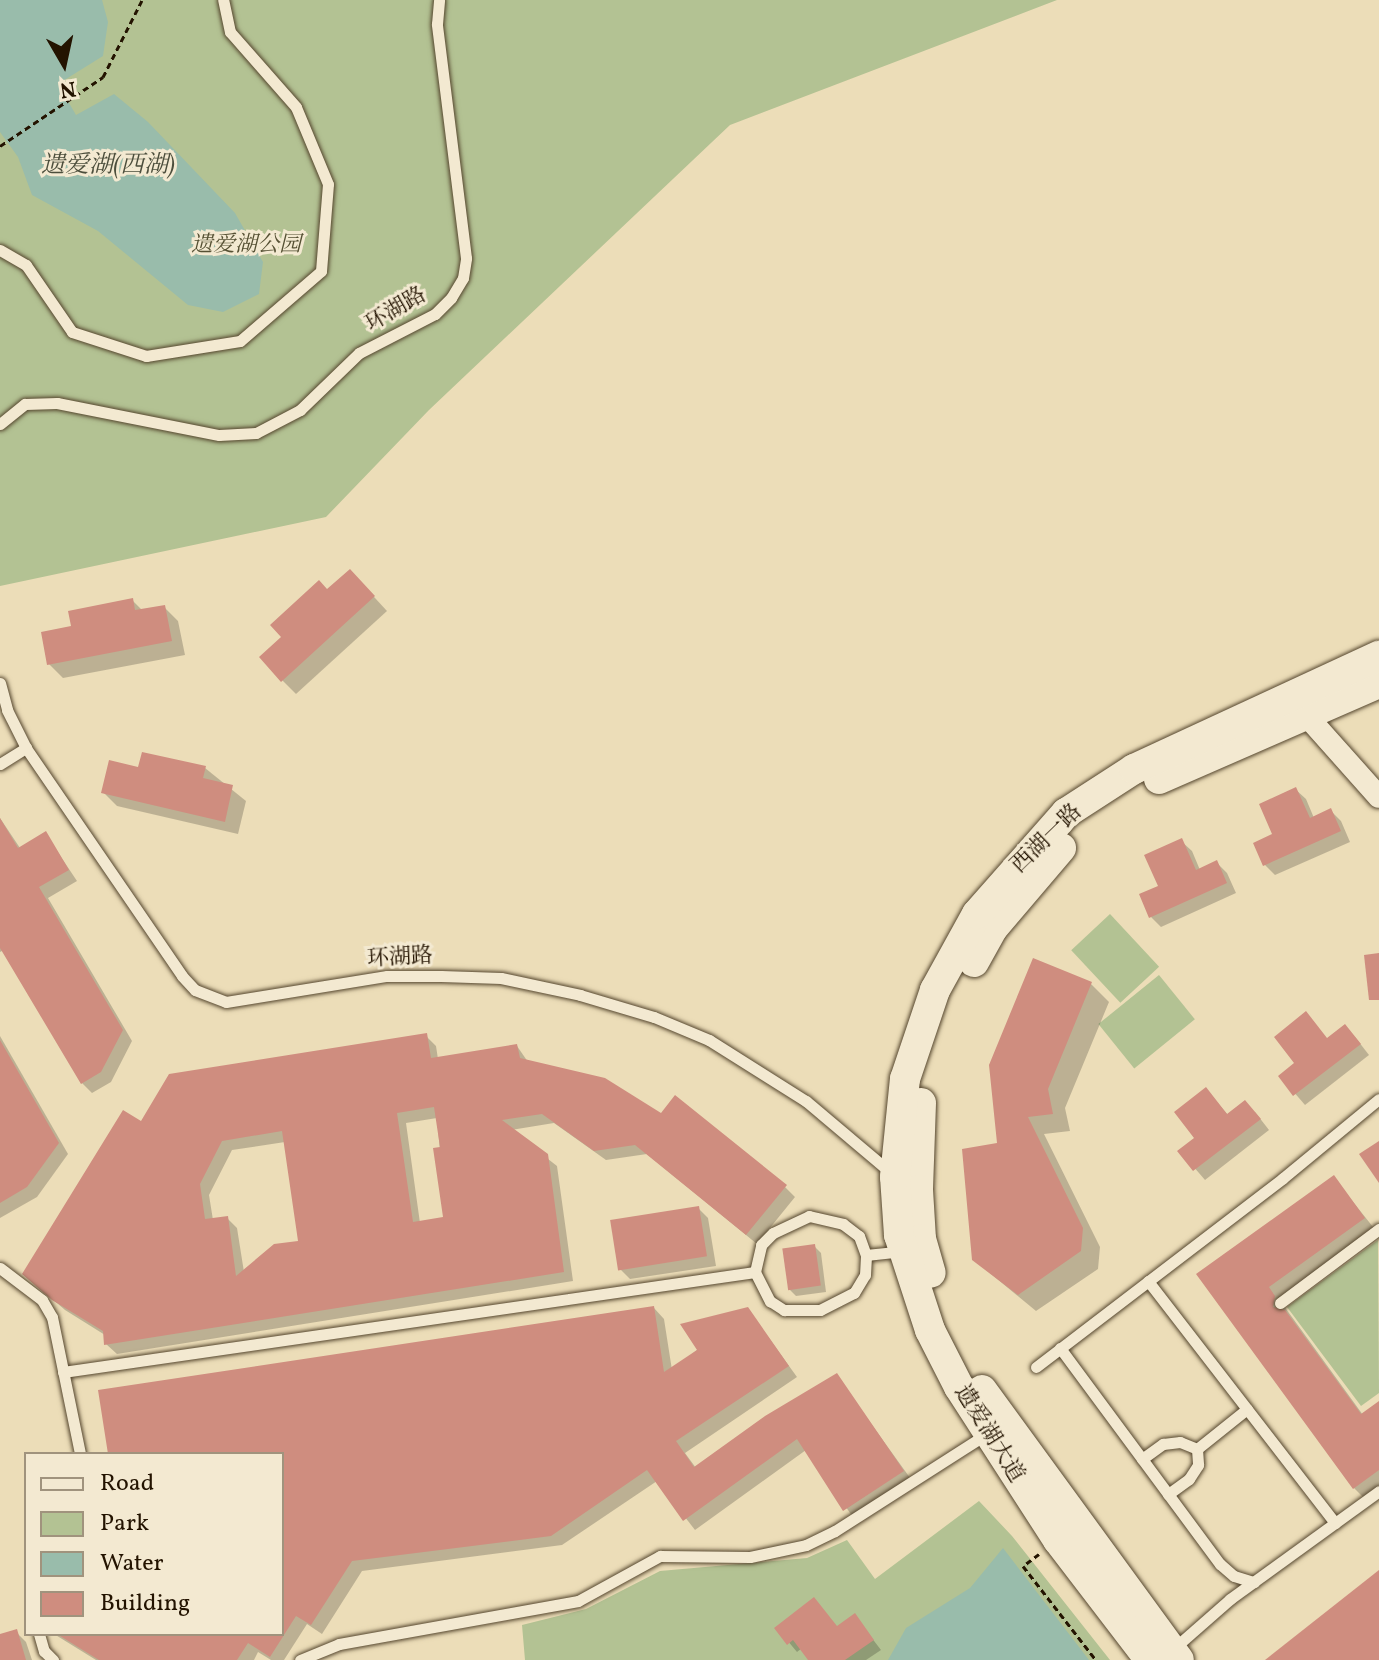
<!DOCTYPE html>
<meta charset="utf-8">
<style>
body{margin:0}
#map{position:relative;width:1379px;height:1660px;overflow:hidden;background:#ecddb8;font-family:Vollkorn,"Noto Serif SC",serif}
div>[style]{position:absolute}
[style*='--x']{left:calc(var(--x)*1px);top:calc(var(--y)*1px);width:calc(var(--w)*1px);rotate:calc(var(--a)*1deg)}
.green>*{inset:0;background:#b3c293;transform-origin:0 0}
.water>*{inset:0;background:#99bcab}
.shadow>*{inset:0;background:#0003}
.building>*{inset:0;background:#cf8d7f;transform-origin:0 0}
.path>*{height:3px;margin-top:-1.5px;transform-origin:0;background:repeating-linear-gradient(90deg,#231300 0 6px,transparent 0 10px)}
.roads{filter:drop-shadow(0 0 2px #55462e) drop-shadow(0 0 2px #55462e)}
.service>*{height:11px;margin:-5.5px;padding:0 5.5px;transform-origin:5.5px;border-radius:5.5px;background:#f3e9d1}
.minor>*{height:22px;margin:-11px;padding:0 11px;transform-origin:11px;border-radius:11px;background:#f3e9d1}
.secondary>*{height:30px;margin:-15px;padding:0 15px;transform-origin:15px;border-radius:15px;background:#f3e9d1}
span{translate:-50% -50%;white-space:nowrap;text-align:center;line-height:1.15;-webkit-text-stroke:6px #f3e9d1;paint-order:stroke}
.park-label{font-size:22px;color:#555033;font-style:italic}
.street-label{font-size:22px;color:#231300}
.water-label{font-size:24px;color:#4c4e3c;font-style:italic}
.legend{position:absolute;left:24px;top:1452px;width:260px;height:184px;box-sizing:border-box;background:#f3e9d1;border:2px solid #a0937d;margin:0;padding:10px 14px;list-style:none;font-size:24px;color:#231300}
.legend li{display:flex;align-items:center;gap:16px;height:40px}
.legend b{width:40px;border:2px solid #a0937d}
.north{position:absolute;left:24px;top:24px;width:80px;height:80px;-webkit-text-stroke:6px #f3e9d1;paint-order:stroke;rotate:171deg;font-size:22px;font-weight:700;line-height:32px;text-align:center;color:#231300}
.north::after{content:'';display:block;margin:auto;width:28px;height:36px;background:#231300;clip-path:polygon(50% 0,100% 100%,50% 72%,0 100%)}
</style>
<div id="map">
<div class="green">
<i style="clip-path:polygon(0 0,1057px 0,730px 125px,429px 410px,326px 517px,0 586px)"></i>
<i style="left:1110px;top:914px;width:72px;height:53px;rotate:47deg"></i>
<i style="left:1159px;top:975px;width:57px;height:78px;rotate:51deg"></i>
<i style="clip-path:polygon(1378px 1240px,1379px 1393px,1361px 1406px,1287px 1307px)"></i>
<i style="clip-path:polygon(979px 1501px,1012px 1536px,1110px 1660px,525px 1660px,522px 1625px,586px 1609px,660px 1571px,807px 1558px,847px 1540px,875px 1579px)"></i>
</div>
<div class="water">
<i style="clip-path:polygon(0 0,102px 0,108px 22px,103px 56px,58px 84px,76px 115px,114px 94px,148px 122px,235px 213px,263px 262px,259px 294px,223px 312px,188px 305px,98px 231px,32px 195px,18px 157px,0 132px)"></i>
<i style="clip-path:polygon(1003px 1548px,1089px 1660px,888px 1660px,906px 1628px,970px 1588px)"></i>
</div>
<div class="shadow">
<i style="clip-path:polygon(363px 585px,387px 611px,296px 694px,282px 680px,328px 592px)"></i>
<i style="clip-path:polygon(132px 600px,143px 611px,164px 607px,178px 621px,185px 655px,63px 678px,49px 664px,73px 628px)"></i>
<i style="clip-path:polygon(205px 768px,246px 801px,238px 834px,117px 806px,103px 792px,139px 770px)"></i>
<i style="clip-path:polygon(1295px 789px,1306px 799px,1314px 818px,1331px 811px,1341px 821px,1350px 842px,1275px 875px,1265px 865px,1255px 844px,1275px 835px)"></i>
<i style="clip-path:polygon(0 818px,20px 848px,45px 833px,77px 881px,48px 898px,132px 1041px,111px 1082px,92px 1093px,82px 1083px,4px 950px,0 952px)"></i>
<i style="clip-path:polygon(1181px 841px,1192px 851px,1200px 870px,1217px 863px,1227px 873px,1236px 893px,1161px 927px,1151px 917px)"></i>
<i style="clip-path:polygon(1035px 961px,1091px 984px,1109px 1002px,1065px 1108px,1070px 1131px,1044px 1134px,1100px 1247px,1098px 1269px,1036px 1311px,973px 1259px)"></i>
<i style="clip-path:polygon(0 1036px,68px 1154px,37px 1197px,0 1218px)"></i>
<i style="clip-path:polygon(evenodd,426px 1036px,436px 1046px,438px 1059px,517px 1046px,528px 1062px,785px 1187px,795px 1197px,757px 1244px,647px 1154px,606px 1160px,554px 1123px,511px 1130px,557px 1166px,573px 1281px,117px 1354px,106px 1344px,105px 1335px,65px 1310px,35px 1284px,141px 1124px,426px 1036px,437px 1118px,446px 1219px,420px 1223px,406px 1123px,437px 1118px,426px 1036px,285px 1142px,300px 1242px,244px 1272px,237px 1228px,227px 1218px,213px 1220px,209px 1195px,232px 1150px,285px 1142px)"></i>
<i style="clip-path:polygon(1355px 1037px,1369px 1055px,1305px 1105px,1280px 1076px,1329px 1040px)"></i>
<i style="clip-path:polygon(1206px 1089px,1228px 1115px,1255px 1112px,1269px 1130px,1205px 1180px,1180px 1151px,1197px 1139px)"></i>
<i style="clip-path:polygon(1334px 1178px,1377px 1232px,1281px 1302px,1363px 1415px,1379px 1404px,1379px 1494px,1368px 1502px,1354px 1488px,1199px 1275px)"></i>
<i style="clip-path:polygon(698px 1208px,708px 1218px,716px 1266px,630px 1279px,620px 1269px)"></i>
<i style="clip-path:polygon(814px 1246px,821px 1253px,826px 1292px,796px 1296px,789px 1289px)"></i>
<i style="clip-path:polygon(654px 1308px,664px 1319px,672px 1370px,748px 1309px,797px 1377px,685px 1453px,696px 1468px,836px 1375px,913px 1482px,855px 1520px,806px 1450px,695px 1530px,657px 1481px,562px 1545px,362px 1571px,322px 1634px,307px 1624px,284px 1660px,271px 1660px,258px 1652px,254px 1660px,96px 1660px,54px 1634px,282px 1634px,282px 1454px,110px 1454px)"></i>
<i style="clip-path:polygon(855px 1616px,881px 1650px,866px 1660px,811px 1660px,802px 1648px,797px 1652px,777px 1628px,838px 1628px)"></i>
<i style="clip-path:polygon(16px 1632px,26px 1642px,32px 1660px,0 1660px,0 1636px)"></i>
</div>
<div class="building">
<i style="clip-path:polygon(350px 569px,375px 596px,281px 682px,259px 657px,281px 637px,270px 625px,319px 580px,327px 589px)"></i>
<i style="clip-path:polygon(133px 598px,135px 610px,165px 605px,172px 641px,47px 665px,41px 632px,71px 626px,68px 611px)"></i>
<i style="clip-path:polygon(142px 752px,206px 766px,203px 778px,233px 785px,225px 822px,101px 793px,109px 760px,138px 767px)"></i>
<i style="clip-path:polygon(1296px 787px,1310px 818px,1331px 808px,1341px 831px,1263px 866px,1253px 843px,1272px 834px,1259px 804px)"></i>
<i style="clip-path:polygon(0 818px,18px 848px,46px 831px,69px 870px,39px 887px,123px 1030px,101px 1072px,81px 1084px,0 948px)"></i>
<i style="clip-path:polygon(1182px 838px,1196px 870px,1217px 860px,1227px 883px,1149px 918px,1139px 894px,1158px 886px,1144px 855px)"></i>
<i style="clip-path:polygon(1379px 953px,1379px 1000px,1369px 1000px,1364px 955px)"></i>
<i style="clip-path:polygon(1033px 958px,1092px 982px,1048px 1089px,1053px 1114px,1028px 1117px,1083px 1228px,1081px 1251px,1018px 1295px,972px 1260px,962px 1149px,997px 1143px,989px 1065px)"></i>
<i style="clip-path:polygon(1306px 1011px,1327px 1038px,1345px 1024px,1361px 1044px,1293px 1096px,1278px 1076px,1294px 1063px,1274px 1037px)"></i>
<i style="clip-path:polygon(evenodd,427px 1033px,431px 1058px,517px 1044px,520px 1058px,605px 1078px,661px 1113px,675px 1095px,787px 1185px,746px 1235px,635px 1145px,594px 1151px,542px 1114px,502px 1120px,548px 1154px,564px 1272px,104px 1345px,103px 1331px,52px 1300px,22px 1274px,123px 1110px,141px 1121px,169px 1074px,427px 1033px,434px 1107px,440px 1147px,433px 1148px,443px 1217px,413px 1222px,397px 1113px,434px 1107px,427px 1033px,282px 1131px,298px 1241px,274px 1244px,236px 1276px,228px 1216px,205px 1219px,200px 1184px,222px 1141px,282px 1131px)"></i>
<i style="clip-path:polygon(0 1040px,59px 1143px,27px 1187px,0 1203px)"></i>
<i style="clip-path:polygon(1206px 1087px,1227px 1114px,1245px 1100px,1261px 1119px,1193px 1171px,1177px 1151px,1194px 1138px,1174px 1112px)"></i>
<i style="clip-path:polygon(1379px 1141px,1379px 1183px,1359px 1154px)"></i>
<i style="clip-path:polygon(1334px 1175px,1365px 1218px,1269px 1287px,1275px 1296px,1273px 1307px,1285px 1310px,1361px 1414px,1379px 1401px,1379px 1470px,1353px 1489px,1196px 1274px)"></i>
<i style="left:699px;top:1206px;width:51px;height:90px;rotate:81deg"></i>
<i style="left:815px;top:1244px;width:42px;height:33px;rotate:82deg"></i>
<i style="clip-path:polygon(654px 1306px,664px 1372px,697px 1350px,680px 1324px,748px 1307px,789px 1366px,676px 1441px,694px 1467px,765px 1416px,837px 1373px,904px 1471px,843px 1511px,797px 1439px,683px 1521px,647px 1470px,551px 1536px,352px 1561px,311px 1625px,296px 1616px,270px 1657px,248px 1643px,237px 1660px,99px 1660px,57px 1634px,282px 1634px,282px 1454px,108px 1454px,98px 1390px)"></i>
<i style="clip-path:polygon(1379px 1570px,1379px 1660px,1265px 1660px)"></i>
<i style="clip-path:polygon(814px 1597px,837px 1626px,855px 1613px,874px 1640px,845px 1660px,808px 1660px,793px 1640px,787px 1645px,774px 1628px)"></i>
<i style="clip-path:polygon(17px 1629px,26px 1660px,0 1660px,0 1634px)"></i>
</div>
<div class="path">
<i style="--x:0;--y:146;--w:124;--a:-33.8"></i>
<i style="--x:103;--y:77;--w:86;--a:-63.1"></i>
<i style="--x:1039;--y:1554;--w:20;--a:143"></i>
<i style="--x:1023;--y:1566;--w:119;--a:52.2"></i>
</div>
<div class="roads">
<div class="service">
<i style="--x:0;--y:250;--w:30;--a:30"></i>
<i style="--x:26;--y:265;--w:81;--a:55.5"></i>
<i style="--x:72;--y:332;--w:78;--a:18"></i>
<i style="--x:146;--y:356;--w:95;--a:-9.1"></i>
<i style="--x:240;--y:341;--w:107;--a:-40.8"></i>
<i style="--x:321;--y:271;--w:87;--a:-85.4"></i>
<i style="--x:328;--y:184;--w:83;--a:-112.6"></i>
<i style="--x:296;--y:107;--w:100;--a:-131.3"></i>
<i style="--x:230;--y:32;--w:33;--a:-102"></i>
<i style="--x:0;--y:424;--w:32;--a:-39"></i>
<i style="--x:25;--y:404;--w:32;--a:-2"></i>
<i style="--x:57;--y:403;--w:165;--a:11.2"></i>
<i style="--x:219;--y:435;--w:37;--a:-3"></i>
<i style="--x:256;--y:433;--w:50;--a:-27.6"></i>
<i style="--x:300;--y:410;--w:82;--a:-44"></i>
<i style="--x:359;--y:353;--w:85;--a:-27.2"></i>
<i style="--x:435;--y:314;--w:23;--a:-45"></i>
<i style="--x:451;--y:298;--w:23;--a:-59"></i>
<i style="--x:463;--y:278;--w:20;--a:-81"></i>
<i style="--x:466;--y:258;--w:236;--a:-97.1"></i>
<i style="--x:437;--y:24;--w:24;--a:-85"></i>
<i style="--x:0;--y:683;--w:28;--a:75"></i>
<i style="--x:7;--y:710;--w:42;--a:63.4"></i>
<i style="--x:26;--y:748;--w:276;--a:55.6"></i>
<i style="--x:182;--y:976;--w:19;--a:47"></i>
<i style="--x:195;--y:990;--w:33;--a:21"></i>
<i style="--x:226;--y:1002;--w:163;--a:-9.2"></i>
<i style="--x:387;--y:976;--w:54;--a:0"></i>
<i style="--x:441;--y:976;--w:60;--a:1.9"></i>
<i style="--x:501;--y:978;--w:81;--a:12.1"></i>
<i style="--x:580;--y:995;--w:77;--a:16.6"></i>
<i style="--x:654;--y:1017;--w:60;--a:22.7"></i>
<i style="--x:709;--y:1040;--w:115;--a:32.2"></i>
<i style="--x:806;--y:1101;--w:110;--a:40.2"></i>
<i style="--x:0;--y:764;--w:31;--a:-32"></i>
<i style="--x:0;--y:1268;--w:53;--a:37.3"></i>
<i style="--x:42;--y:1300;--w:20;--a:60"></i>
<i style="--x:52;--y:1317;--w:140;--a:78.4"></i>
<i style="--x:755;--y:1272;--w:28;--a:-77"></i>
<i style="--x:761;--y:1245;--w:17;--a:-45"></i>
<i style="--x:773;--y:1233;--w:40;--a:-25"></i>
<i style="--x:809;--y:1216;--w:35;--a:13"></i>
<i style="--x:843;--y:1224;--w:20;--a:37"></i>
<i style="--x:859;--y:1236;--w:20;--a:70"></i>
<i style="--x:1148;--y:1281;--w:306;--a:52.3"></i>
<i style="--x:1280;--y:1303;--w:124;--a:-36.8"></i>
<i style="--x:1060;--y:1348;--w:269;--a:53.5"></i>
<i style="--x:1220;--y:1564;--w:18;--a:41"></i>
<i style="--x:1234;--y:1576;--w:21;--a:17"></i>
<i style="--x:1036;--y:1367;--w:311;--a:-37.4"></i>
<i style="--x:1283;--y:1178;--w:124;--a:-39.5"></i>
<i style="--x:63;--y:1372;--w:699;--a:-8.22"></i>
<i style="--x:755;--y:1272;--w:33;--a:63"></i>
<i style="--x:770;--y:1301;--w:17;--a:33"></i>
<i style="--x:784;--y:1310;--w:36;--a:0"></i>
<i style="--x:820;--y:1310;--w:38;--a:-27"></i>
<i style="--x:854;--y:1293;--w:21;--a:-59"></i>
<i style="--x:865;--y:1275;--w:20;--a:-87"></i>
<i style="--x:866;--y:1255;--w:37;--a:-6"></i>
<i style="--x:1197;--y:1449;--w:64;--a:-38.7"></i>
<i style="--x:1142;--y:1459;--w:26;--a:-36"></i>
<i style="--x:1163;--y:1444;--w:17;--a:-7"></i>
<i style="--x:1180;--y:1442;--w:18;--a:22"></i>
<i style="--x:1197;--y:1449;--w:16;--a:86"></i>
<i style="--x:1198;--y:1465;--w:17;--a:123"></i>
<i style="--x:1189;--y:1479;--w:26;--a:144"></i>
<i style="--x:39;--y:1634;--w:18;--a:74"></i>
<i style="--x:44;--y:1651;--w:13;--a:45"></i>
<i style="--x:1172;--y:1650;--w:77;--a:-41.3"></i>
<i style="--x:1230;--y:1599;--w:184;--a:-35.9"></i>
<i style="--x:300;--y:1660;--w:42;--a:-22.3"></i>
<i style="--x:339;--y:1644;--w:243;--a:-10.2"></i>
<i style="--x:578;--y:1601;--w:94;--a:-28.8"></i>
<i style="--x:660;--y:1556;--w:90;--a:0.6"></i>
<i style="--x:750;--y:1557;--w:57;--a:-12.1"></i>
<i style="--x:806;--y:1545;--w:32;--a:-26"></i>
<i style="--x:835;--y:1531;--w:182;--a:-32.6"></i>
</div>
<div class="minor">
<i style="--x:1297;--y:705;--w:123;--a:48.3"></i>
</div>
<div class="secondary">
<i style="--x:1159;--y:779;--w:240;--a:-23.6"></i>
<i style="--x:974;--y:962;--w:39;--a:-61"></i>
<i style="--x:993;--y:928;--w:105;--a:-49.6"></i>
<i style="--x:921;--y:1103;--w:87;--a:92"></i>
<i style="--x:918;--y:1190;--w:49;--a:86.5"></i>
<i style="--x:921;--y:1239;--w:35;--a:74"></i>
<i style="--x:982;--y:1390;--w:334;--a:53.9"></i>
<i style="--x:1150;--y:1660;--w:151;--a:-127.5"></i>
<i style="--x:1058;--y:1540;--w:182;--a:-122.9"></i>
<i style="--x:959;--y:1387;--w:64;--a:-117"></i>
<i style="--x:930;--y:1330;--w:100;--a:-108.1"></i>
<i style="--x:899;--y:1235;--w:58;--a:-93.9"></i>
<i style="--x:895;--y:1177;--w:99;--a:-84.2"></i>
<i style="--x:905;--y:1079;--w:94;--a:-71.4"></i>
<i style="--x:935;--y:990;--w:87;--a:-61.1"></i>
<i style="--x:977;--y:914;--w:135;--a:-48.6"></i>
<i style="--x:1066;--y:813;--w:81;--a:-32.9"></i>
<i style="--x:1134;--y:769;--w:270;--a:-24.8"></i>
</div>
</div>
<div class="park-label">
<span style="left:246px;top:246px">遗爱湖公园</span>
</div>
<div class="street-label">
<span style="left:396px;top:310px;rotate:-30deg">环湖路</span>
<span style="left:1047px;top:839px;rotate:-44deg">西湖一路</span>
<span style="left:400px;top:958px;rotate:-3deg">环湖路</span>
<span style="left:989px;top:1434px;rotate:58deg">遗爱湖大道</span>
</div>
<div class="water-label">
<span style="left:108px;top:167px">遗爱湖(西湖)</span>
</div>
<ul class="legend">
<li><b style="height:10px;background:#f3e9d1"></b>Road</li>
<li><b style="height:22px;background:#b3c293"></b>Park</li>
<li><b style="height:22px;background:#99bcab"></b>Water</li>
<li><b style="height:22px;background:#cf8d7f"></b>Building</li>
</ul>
<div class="north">N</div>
</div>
